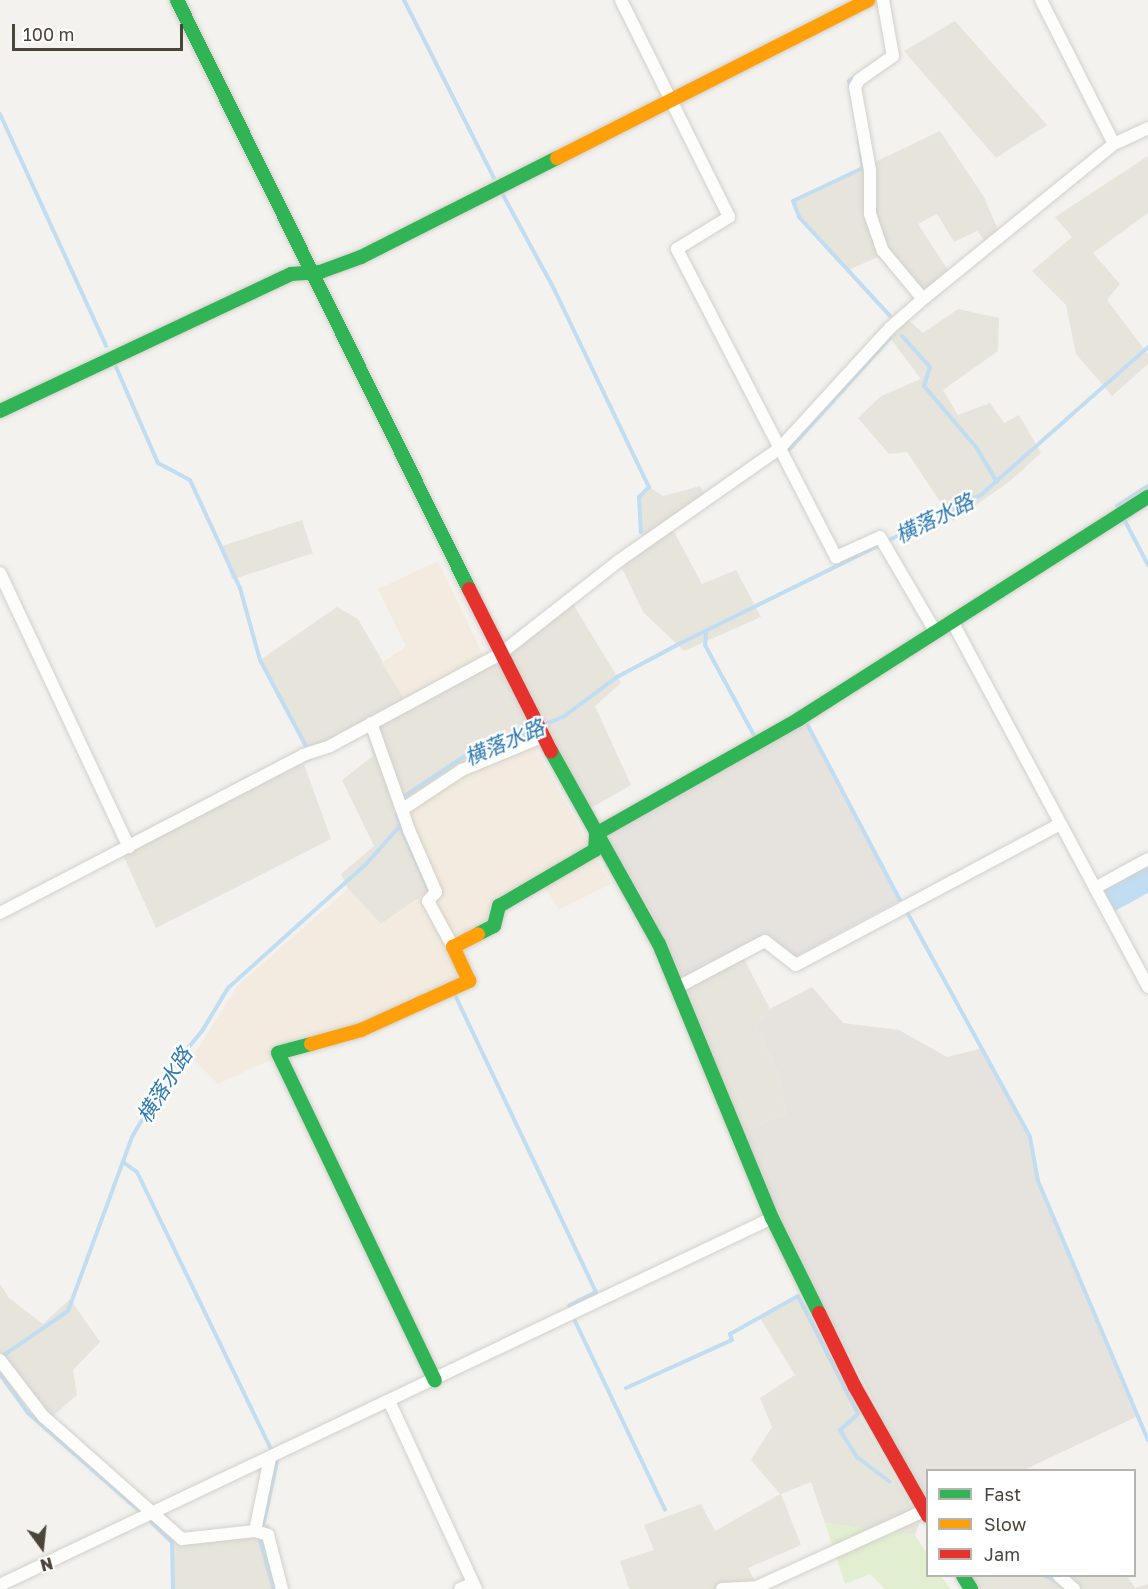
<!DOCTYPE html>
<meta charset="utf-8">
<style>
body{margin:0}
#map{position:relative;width:1148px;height:1589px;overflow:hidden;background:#f4f2ee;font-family:"Golos Text","Noto Sans JP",sans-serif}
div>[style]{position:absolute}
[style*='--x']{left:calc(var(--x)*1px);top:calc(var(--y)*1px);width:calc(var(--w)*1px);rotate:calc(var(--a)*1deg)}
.residential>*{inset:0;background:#e7e4dc;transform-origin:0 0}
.commercial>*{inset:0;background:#f3ebdf}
.industrial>*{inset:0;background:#e6e2de}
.green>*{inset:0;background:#e1eecf}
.water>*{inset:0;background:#c0ddf1}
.stream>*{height:4px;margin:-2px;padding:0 2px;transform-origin:2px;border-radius:2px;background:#c0ddf1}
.roads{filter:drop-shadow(0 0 2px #d2d0cb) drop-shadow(0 0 2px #d2d0cb)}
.street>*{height:12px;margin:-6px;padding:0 6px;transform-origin:6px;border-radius:6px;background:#fdfdfc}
.fast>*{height:14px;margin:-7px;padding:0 7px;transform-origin:7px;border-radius:7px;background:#30b455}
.slow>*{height:14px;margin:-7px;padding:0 7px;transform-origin:7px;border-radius:7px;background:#ff9f0a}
.jam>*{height:14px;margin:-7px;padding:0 7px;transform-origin:7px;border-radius:7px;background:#e5322d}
span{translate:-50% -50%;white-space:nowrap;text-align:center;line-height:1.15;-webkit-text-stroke:4.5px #fff;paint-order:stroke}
.water-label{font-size:21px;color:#2e7ab2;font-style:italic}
.legend{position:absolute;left:926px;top:1469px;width:210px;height:108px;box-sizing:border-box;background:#fff;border:2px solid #b7b4b0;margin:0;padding:8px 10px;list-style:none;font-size:18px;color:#4b4439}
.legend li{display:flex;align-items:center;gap:12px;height:30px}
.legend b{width:30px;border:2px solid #b7b4b0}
.north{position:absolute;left:12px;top:1517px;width:60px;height:60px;-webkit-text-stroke:4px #fff;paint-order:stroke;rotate:165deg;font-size:16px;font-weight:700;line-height:24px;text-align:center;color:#4b4439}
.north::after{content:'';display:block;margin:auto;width:21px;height:27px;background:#4b4439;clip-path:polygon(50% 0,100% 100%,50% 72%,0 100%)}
.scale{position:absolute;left:12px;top:24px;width:171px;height:27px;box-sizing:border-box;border:3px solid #4b4439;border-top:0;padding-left:8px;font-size:18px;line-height:21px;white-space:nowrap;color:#4b4439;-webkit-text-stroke:4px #fff;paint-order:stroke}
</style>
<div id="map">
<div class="residential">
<i style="clip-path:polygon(955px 21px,1047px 125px,996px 158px,904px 51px)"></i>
<i style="clip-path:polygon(940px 131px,984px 197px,1003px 242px,993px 251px,977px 231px,954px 242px,937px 214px,918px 224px,955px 281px,924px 307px,878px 257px,848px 270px,799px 217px,793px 201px)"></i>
<i style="clip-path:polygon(1148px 156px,1148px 213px,1093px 253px,1120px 284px,1107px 300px,1148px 354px,1148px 364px,1112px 396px,1076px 354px,1066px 305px,1032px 271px,1072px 237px,1055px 217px)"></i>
<i style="clip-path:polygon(958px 309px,999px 318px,998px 351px,943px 390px,958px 415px,990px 403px,1004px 423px,1019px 415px,1041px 453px,1009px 482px,953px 521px,907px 452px,889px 454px,858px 418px,881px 396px,921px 379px,890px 338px,908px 320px,923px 333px)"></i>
<i style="clip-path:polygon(700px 486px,711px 504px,673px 530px,702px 584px,736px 570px,761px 617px,684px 651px,643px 612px,622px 568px,643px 550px,639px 497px,649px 487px,663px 496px)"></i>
<i style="left:302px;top:520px;width:35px;height:85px;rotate:72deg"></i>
<i style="clip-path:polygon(573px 604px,621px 683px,595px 706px,631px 785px,591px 808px,547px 729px,394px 810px,429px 891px,381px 924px,348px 889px,341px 874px,374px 846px,342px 780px,373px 756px,367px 733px,304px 764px,331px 839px,156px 928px,118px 844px,306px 746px,260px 660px,337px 607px,358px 619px,405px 700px)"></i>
<i style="clip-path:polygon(738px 947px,770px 1009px,756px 1025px,778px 1073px,786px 1114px,743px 1132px,681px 975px)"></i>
<i style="clip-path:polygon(0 1284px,9px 1298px,43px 1324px,70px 1299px,100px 1342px,73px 1370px,77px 1395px,44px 1424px,0 1369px)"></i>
<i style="clip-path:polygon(798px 1296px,858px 1414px,920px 1521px,915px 1535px,825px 1523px,811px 1482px,781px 1494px,801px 1545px,748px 1568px,759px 1589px,629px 1589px,620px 1561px,654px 1550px,644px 1525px,701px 1504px,715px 1531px,780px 1494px,751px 1460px,772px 1427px,760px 1398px,795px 1375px,760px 1318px)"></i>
<i style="clip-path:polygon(269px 1524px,287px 1589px,173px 1589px,172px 1542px)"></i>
<i style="clip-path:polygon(970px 1576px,1127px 1576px,1135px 1588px,1148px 1584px,1148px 1589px,978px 1589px)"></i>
</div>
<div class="commercial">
<i style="clip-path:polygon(438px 561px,484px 657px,405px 700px,382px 663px,406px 646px,378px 589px)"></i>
<i style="clip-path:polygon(529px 737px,611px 884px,559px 910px,544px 886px,503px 909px,459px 948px,474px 984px,281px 1055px,218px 1084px,192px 1058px,238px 985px,348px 889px,381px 924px,428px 891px,394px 810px,461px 766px)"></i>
</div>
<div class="industrial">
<i style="clip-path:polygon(801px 713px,900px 900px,793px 958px,766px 934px,681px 975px,653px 916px,602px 827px)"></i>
<i style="clip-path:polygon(812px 987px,843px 1023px,899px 1030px,947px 1057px,983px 1048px,1030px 1137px,1038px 1181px,1136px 1417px,1024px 1470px,928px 1470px,927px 1503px,792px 1245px,743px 1132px,786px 1114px,778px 1073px,756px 1025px,770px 1009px)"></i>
</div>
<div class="green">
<i style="clip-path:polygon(825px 1523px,915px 1535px,927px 1554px,928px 1576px,941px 1576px,950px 1589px,885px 1589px,870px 1574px,845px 1584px)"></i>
</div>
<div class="water">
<i style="clip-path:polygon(1148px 866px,1148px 893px,1115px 911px,1103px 890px)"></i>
</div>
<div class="stream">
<i style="--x:404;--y:0;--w:199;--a:63.2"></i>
<i style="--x:851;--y:88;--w:7;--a:-106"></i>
<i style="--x:849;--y:81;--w:9;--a:-32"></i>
<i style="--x:0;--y:114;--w:255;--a:65.4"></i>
<i style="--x:859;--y:140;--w:28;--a:82"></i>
<i style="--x:863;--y:168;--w:77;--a:154.8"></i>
<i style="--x:793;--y:201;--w:17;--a:69"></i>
<i style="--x:799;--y:217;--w:134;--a:47.4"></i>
<i style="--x:503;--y:195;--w:107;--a:61.5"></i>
<i style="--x:554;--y:289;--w:220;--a:64.4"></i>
<i style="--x:649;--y:487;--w:14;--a:135"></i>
<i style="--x:639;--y:497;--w:35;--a:87"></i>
<i style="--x:902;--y:336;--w:42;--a:47.9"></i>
<i style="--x:930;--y:367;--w:20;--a:108"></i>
<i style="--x:924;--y:386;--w:80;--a:49.6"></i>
<i style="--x:976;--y:447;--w:41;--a:59"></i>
<i style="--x:116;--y:367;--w:105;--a:66.4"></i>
<i style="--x:158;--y:463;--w:36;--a:28"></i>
<i style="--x:190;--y:480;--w:119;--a:65.2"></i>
<i style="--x:240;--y:588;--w:75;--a:74.5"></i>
<i style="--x:260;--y:660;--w:98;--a:61.9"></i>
<i style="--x:787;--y:452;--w:154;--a:-47.9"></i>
<i style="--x:1117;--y:506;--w:37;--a:-33"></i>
<i style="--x:1125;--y:521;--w:50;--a:62.4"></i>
<i style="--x:706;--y:632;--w:13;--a:94"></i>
<i style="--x:705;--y:645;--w:107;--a:61.5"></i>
<i style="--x:806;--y:722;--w:201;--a:62.2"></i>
<i style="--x:543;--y:725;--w:22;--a:-22"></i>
<i style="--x:563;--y:717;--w:67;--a:-36.5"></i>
<i style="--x:617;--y:677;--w:70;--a:-28"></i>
<i style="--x:679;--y:644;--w:338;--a:-26.3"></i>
<i style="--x:982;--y:494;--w:222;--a:-41.5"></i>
<i style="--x:400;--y:799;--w:82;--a:-33.5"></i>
<i style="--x:468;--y:754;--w:70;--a:-21"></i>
<i style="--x:400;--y:826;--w:76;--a:65.8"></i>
<i style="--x:907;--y:912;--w:256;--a:61.3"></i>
<i style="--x:1030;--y:1137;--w:45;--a:79.7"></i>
<i style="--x:1038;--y:1181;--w:281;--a:67"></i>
<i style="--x:454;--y:993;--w:331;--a:64.6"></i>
<i style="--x:596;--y:1292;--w:30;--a:153"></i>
<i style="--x:123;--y:1162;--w:17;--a:36"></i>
<i style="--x:137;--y:1172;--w:321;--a:64.2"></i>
<i style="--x:277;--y:1461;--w:81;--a:102.1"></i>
<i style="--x:260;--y:1540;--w:51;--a:74.1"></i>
<i style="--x:575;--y:1321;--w:209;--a:64.5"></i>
<i style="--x:1;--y:1357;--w:81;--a:-34.5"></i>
<i style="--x:68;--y:1311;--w:185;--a:-69.8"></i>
<i style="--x:132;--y:1137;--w:83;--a:-59.7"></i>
<i style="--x:174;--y:1065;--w:44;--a:-50.5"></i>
<i style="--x:202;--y:1031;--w:50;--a:-58.8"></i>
<i style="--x:228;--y:988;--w:186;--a:-41.9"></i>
<i style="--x:366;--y:864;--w:51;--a:-48.2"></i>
<i style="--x:400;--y:826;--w:12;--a:-104"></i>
<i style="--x:0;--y:1374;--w:48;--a:54.3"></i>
<i style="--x:28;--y:1413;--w:153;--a:41.3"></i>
<i style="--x:626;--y:1388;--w:116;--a:-24.4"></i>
<i style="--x:732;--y:1340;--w:6;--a:-108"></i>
<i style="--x:730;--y:1334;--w:78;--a:-29.2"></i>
<i style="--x:798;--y:1296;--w:132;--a:63"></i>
<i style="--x:858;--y:1414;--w:24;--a:138"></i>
<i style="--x:840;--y:1430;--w:32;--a:58"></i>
<i style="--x:857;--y:1457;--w:41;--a:37.1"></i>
<i style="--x:148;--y:1519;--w:33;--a:44"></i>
<i style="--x:172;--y:1542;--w:47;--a:88.8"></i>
<i style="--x:1045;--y:1576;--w:13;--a:23"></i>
</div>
<div class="roads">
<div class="street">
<i style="--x:621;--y:0;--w:242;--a:63.5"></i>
<i style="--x:729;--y:217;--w:61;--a:148.4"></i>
<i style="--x:677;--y:249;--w:347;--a:62.7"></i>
<i style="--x:836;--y:557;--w:48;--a:-24.4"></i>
<i style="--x:880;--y:537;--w:111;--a:59.7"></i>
<i style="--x:883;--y:0;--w:57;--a:79.9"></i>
<i style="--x:893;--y:56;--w:42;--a:144.8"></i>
<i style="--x:859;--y:80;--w:8;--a:120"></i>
<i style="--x:855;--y:87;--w:84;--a:79.8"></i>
<i style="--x:870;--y:170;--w:44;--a:90"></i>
<i style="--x:870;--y:214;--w:39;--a:71"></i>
<i style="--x:883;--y:251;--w:62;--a:50.2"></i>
<i style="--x:1041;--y:0;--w:161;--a:63.1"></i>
<i style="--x:0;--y:573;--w:303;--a:64.8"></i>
<i style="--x:953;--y:623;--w:413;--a:61.8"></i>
<i style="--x:371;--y:723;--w:114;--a:70.4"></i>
<i style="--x:409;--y:830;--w:68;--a:66.5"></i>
<i style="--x:436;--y:892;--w:12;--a:132"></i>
<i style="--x:428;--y:901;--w:52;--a:61.5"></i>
<i style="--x:403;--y:809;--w:71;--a:-33.5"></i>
<i style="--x:462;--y:770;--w:87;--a:-22.4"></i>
<i style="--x:1095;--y:888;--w:60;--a:-28.7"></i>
<i style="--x:0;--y:913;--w:342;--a:-27.5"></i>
<i style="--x:303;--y:755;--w:28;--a:-18"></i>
<i style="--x:330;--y:746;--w:193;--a:-28.4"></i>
<i style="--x:500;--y:654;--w:152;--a:-38.1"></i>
<i style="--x:620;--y:560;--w:195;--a:-35"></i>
<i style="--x:780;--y:448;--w:163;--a:-47.5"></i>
<i style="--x:890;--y:328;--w:44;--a:-41.3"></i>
<i style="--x:923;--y:299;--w:246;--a:-39.1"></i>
<i style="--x:1114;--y:144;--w:38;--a:-25"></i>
<i style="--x:678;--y:987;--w:98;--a:-27.9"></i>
<i style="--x:765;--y:941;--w:39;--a:38"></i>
<i style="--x:796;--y:965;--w:299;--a:-28.1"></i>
<i style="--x:0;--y:1360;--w:71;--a:52.5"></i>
<i style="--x:43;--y:1416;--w:186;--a:41.5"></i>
<i style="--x:182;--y:1539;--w:73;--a:-6.3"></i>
<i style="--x:255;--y:1531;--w:14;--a:17"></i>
<i style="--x:268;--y:1535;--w:56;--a:75.5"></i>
<i style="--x:390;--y:1403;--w:205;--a:65.2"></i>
<i style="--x:255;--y:1531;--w:75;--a:-78.4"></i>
<i style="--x:1059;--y:1576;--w:20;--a:41"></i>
<i style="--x:0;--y:1585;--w:855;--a:-25.43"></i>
<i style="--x:460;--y:1589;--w:14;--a:-25"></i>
<i style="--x:722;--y:1589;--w:35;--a:-3"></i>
<i style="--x:757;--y:1587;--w:188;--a:-24.5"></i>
</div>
<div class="fast">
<i style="--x:177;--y:0;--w:657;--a:63.63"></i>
<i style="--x:0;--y:411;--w:322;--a:-25.2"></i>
<i style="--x:291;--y:274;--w:29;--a:-4"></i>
<i style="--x:320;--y:272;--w:44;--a:-20.1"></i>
<i style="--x:361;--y:257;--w:220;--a:-26.8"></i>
<i style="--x:551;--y:751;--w:221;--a:60.8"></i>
<i style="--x:659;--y:944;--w:296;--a:67.6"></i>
<i style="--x:772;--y:1218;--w:106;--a:63.7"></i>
<i style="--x:478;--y:934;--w:18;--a:-27"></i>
<i style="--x:494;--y:926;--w:21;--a:-76"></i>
<i style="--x:499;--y:906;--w:111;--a:-30.3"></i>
<i style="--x:595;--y:850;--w:16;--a:-86"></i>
<i style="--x:596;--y:834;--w:233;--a:-29.5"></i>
<i style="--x:799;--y:719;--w:414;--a:-32.5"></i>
<i style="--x:311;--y:1044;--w:34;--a:165"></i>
<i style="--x:278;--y:1053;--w:363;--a:64.4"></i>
<i style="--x:963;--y:1576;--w:15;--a:58"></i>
</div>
<div class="slow">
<i style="--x:557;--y:158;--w:349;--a:-26.9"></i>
<i style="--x:311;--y:1044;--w:52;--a:-15.6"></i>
<i style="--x:361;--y:1030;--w:119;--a:-24.4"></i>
<i style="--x:469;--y:981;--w:38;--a:-115"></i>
<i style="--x:453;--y:947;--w:28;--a:-27"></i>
</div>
<div class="jam">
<i style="--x:469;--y:589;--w:182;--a:63.2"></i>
<i style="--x:819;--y:1313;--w:82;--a:64.1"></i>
<i style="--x:855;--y:1387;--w:148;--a:60.5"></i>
</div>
</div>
<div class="water-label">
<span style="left:934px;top:518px;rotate:-26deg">横落水路</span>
<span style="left:504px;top:742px;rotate:-23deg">横落水路</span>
<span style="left:164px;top:1085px;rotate:-58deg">横落水路</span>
</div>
<ul class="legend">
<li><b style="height:8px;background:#30b455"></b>Fast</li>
<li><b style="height:8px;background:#ff9f0a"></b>Slow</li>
<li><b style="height:8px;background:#e5322d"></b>Jam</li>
</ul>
<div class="north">N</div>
<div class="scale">100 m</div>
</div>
